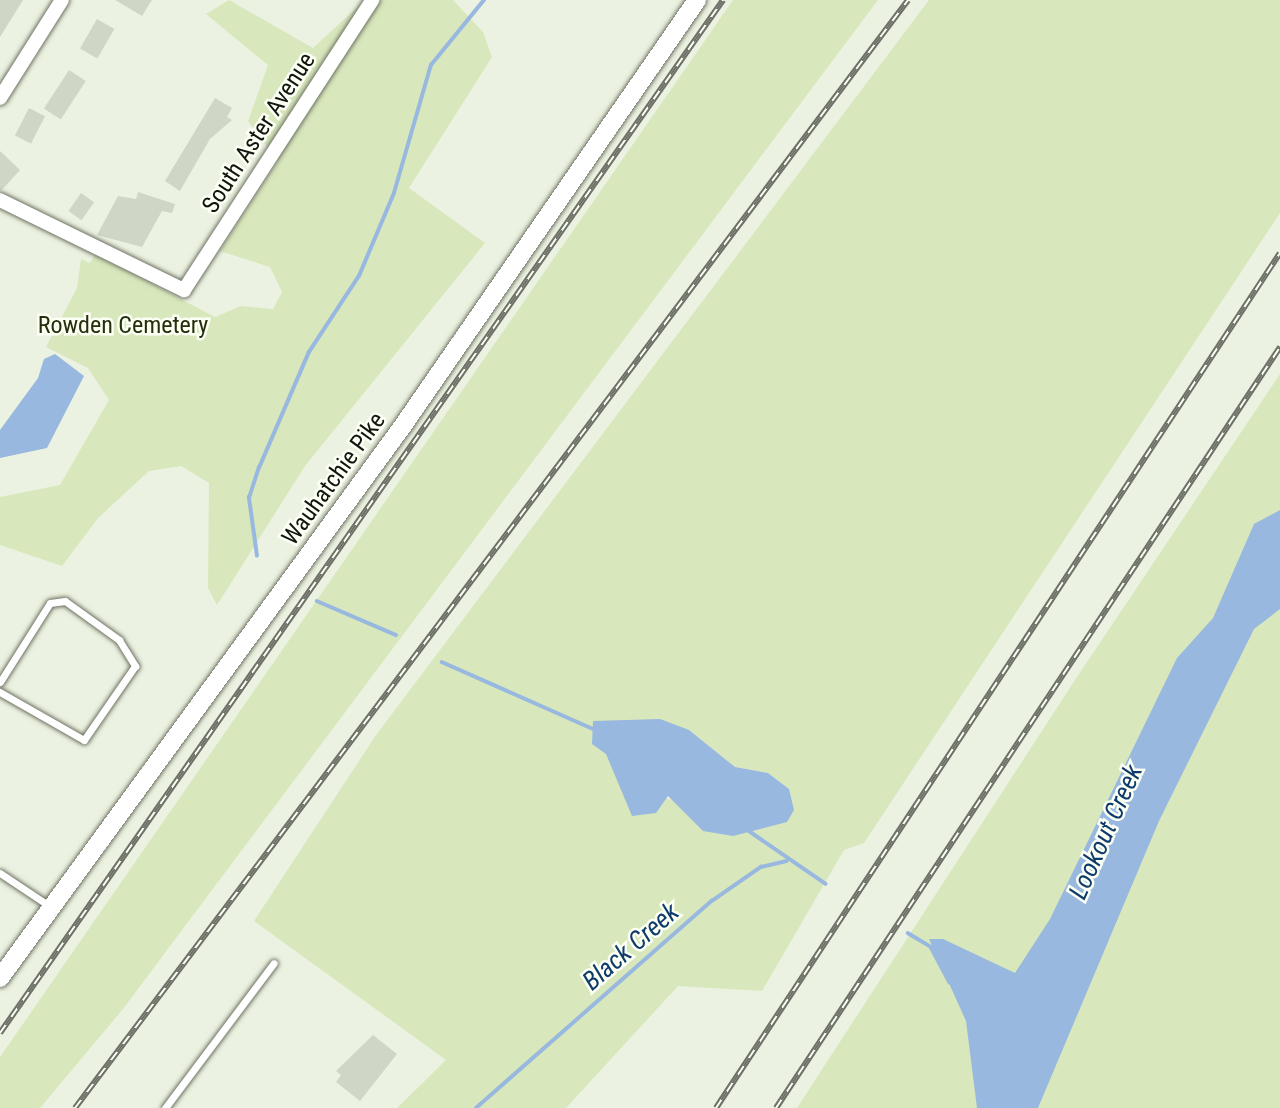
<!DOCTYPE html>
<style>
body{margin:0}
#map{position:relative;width:1280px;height:1108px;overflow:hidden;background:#ecf2e1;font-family:"Roboto Condensed",sans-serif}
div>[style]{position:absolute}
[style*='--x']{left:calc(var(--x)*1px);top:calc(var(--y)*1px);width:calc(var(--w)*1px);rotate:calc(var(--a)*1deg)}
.green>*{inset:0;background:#d8e7bc}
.water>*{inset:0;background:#98b8df}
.stream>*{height:3.5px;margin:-1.75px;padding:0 1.75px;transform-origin:1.75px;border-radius:1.75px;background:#98b8df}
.building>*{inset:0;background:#d0d6c5;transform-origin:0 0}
.roads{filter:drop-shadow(0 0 2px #6e7364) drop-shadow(0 0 2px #6e7364)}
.service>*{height:7px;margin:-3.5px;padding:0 3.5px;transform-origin:3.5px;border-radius:3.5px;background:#fff}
.minor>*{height:14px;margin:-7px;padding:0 7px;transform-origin:7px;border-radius:7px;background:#fff}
.tertiary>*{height:18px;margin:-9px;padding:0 9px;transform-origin:9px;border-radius:9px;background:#fff}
.rail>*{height:6px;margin-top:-3px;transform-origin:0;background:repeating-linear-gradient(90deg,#fbfff4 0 10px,#6d7066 0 20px);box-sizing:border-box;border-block:2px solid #6d7066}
span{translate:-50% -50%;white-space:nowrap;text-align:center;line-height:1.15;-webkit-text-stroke:5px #fbfff4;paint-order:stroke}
.street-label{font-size:24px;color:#12140e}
.park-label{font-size:24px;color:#252f0b}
.water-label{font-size:26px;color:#0e3b6b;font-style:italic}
</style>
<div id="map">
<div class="green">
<i style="clip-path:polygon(229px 0,313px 48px,365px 0,453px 0,483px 32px,492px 57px,409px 188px,485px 243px,305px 466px,217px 605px,208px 588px,209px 483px,181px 466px,149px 471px,98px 518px,62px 566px,0 545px,0 497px,60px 485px,109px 400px,88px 368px,46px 347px,77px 288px,81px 259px,90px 263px,95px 254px,215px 317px,241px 306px,273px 309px,282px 292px,270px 267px,220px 251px,278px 161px,248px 121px,268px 65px,206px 14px)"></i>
<i style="clip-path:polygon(733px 0,878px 0,123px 1009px,40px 1108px,0 1108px,0 1057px)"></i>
<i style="clip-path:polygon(evenodd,929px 0,1280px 0,1280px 213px,864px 843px,844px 850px,762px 991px,678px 986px,566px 1108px,397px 1108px,446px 1060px,254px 921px,376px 735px,929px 0,689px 730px,735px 767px,768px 773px,789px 789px,703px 831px,679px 801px,627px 791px,606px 753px,689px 730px)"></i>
<i style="clip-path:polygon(1280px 374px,1280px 1108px,797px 1108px,1075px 680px)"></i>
</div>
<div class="water">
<i style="clip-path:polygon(55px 354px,84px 376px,47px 448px,0 458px,0 430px,38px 378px,44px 359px)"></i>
<i style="clip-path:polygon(1280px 510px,1280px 609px,1254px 629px,1159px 821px,1038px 1108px,977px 1108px,966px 1021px,929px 939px,943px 939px,1015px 973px,1050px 919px,1177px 658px,1213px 618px,1254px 524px)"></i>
<i style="clip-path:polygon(660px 719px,689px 730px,735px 767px,768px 773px,789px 789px,794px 810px,787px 822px,733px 836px,703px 831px,668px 796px,656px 813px,632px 816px,606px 754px,592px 744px,593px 721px)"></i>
</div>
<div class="stream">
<i style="--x:257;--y:556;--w:59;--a:-97.9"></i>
<i style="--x:249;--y:498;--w:32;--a:-72"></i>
<i style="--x:259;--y:468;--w:126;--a:-66.7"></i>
<i style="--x:309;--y:352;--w:91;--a:-56.7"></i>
<i style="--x:359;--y:276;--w:90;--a:-67.1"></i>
<i style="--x:394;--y:193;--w:133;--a:-73.9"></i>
<i style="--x:431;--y:65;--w:84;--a:-50.8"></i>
<i style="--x:317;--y:601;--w:86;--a:23.3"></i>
<i style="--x:442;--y:662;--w:165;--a:23.9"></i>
<i style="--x:749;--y:831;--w:93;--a:34.5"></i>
<i style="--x:908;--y:933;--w:27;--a:31"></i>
<i style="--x:931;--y:947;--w:40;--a:62"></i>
<i style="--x:476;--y:1108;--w:314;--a:-41.3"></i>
<i style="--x:712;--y:901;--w:60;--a:-34.8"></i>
<i style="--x:761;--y:867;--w:26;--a:-13"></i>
</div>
<div class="building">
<i style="clip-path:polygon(0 0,23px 0,0 37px)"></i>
<i style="clip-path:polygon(115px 0,152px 0,142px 16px)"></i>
<i style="left:97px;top:19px;width:20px;height:34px;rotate:30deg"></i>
<i style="left:69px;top:70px;width:20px;height:46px;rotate:33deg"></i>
<i style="clip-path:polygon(215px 98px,232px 108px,227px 117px,232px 120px,210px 139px,180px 191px,165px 181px)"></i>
<i style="left:29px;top:108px;width:18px;height:31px;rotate:27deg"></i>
<i style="clip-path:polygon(0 151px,20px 170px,1px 191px,0 190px)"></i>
<i style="clip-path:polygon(138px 192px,175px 204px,172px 213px,162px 211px,142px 247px,97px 235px,118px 196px,136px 199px)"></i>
<i style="left:81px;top:193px;width:16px;height:22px;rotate:35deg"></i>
<i style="clip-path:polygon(373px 1035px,397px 1054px,360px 1101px,336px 1082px,341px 1075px,336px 1071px)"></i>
</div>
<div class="roads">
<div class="service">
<i style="--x:0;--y:682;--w:93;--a:-57.7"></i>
<i style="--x:50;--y:603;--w:15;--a:-8"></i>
<i style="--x:65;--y:601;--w:67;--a:35.8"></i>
<i style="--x:119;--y:640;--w:31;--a:58"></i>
<i style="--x:135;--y:666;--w:90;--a:124.6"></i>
<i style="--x:84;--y:740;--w:97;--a:-150.3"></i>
<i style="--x:0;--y:873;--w:61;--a:33.7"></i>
<i style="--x:165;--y:1108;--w:181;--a:-53.1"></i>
</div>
<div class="minor">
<i style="--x:0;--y:98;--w:116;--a:-57.7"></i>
<i style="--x:0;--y:200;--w:205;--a:26.1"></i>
<i style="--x:184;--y:290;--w:346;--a:-57"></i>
</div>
<div class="tertiary">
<i style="--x:0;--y:978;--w:682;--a:-53.89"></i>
<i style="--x:402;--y:427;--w:519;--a:-55.36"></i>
</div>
</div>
<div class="rail">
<i style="--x:0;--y:1033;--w:1261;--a:-55.01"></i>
<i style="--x:75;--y:1108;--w:1386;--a:-53.06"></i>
<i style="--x:716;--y:1108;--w:1024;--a:-56.59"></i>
<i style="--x:776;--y:1108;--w:913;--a:-56.48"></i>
</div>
<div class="street-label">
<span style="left:259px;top:133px;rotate:-57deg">South Aster Avenue</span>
<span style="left:334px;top:479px;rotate:-54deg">Wauhatchie Pike</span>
</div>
<div class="park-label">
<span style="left:123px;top:326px">Rowden Cemetery</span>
</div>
<div class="water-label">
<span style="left:1106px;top:832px;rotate:-66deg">Lookout Creek</span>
<span style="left:631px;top:947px;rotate:-41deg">Black Creek</span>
</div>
</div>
